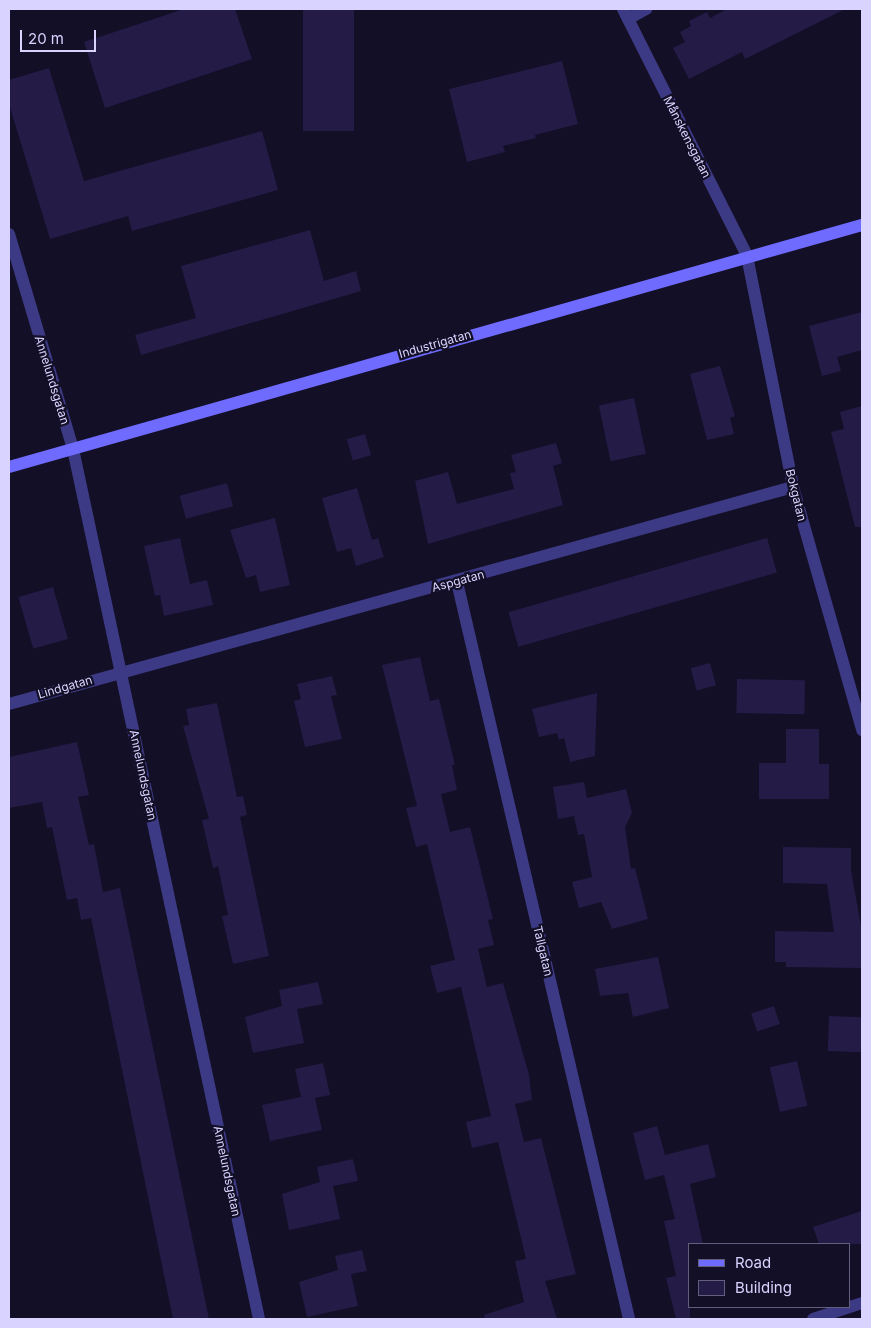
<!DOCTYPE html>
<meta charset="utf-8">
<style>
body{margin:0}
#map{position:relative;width:871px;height:1328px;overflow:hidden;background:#130f26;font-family:Inter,sans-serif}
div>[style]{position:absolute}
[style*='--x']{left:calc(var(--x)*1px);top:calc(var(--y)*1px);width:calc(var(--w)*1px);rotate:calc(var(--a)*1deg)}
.building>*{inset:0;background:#241b47;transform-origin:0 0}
.street>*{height:12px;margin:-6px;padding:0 6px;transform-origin:6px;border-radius:6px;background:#3d3a85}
.secondary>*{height:12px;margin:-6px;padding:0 6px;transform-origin:6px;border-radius:6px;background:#6f6bff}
span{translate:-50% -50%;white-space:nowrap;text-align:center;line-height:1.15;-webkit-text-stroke:4.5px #130f26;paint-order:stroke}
.street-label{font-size:12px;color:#d9d4ff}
.frame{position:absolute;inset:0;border:10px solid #d9d4ff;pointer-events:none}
.legend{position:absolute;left:688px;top:1243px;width:162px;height:65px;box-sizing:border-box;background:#130f26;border:1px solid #625e7d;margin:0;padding:6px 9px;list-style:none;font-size:15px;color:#d9d4ff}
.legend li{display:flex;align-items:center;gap:10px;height:25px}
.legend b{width:25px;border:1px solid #625e7d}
.scale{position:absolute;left:20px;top:30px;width:76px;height:22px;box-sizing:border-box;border:2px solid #d9d4ff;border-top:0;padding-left:6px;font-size:15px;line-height:18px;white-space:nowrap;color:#d9d4ff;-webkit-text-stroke:4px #130f26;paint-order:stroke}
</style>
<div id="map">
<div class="building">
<i style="clip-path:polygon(184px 9px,235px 9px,252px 59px,105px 108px,84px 42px)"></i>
<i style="left:303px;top:9px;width:51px;height:122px"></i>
<i style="clip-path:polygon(727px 9px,845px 9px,745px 59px,742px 52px,689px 79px,673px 48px,685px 42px,680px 32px,691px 26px,689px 21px,707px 12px,710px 18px)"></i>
<i style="clip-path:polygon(562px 61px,578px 124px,535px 135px,536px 138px,503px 146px,505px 152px,467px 162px,449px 89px)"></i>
<i style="clip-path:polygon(49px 68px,84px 181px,262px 131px,278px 190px,132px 231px,128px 216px,50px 239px,9px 104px,9px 80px)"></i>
<i style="clip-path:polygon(310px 230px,324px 281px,356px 271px,361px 291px,141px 355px,135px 335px,196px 318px,181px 266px)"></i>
<i style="clip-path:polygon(862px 312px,862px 350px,837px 357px,841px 371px,822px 376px,809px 326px)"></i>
<i style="clip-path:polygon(720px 366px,735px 416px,730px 418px,734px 434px,707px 440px,690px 374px)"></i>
<i style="left:634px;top:398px;width:57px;height:36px;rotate:78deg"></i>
<i style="clip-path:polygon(862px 406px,862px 527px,855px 527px,831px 432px,844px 429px,840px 412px)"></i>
<i style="left:365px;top:434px;width:22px;height:19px;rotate:74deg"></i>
<i style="clip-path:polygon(556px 443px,562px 463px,553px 466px,563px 505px,428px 544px,415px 481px,448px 472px,457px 504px,514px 489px,510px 473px,516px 472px,511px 455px)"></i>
<i style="left:227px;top:483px;width:24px;height:49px;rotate:75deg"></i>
<i style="clip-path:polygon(357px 488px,372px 540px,378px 538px,384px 557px,356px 566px,351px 548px,337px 552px,322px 498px)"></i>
<i style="clip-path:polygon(275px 518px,290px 585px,260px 592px,256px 575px,246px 578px,230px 530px)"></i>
<i style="clip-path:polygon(180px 538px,190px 584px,207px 580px,213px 605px,164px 616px,160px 595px,155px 596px,144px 546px)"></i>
<i style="left:767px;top:538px;width:36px;height:269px;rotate:74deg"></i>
<i style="left:53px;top:587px;width:54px;height:36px;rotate:74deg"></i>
<i style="clip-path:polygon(420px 657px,430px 701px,439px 699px,455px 765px,452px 765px,457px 790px,441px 794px,450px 832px,470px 827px,493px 919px,488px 920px,494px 945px,478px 949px,487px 987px,503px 983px,529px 1075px,532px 1100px,515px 1104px,524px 1142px,541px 1138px,576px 1274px,545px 1281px,557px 1319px,485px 1319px,484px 1315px,524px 1302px,515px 1261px,526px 1259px,498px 1142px,472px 1148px,466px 1122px,491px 1116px,461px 987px,437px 993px,430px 966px,455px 960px,427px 844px,416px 847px,406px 808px,417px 806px,382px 665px)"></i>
<i style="left:710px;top:663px;width:23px;height:20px;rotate:75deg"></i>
<i style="clip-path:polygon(332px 676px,337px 695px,331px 696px,342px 739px,305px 747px,294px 701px,301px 699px,297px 684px)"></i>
<i style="left:737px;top:679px;width:68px;height:34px;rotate:1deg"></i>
<i style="clip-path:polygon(597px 693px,595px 756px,570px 762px,564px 738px,559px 740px,557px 733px,539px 737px,532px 709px)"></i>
<i style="clip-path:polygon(217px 703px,237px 797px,243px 796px,247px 815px,240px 817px,269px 956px,233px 964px,222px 916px,228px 915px,218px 866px,213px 868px,202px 820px,209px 819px,183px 726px,189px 725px,186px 709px)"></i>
<i style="clip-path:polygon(786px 729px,819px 729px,819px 764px,829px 764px,829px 799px,759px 799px,759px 763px,786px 763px)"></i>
<i style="clip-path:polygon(77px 742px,89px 795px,78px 797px,89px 845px,94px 844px,103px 892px,120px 888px,209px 1319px,173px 1319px,91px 918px,81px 920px,77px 898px,67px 900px,52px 827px,47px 828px,42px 802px,9px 808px,9px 757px)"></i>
<i style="clip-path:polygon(584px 782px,587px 798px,626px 789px,632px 813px,625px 827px,631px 869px,635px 868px,648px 919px,612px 929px,601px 902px,579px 908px,572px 882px,592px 877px,584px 834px,578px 835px,574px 816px,558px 819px,553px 787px)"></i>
<i style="clip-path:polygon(783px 847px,851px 848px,851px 870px,862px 932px,862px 968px,786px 967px,786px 962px,775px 962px,775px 931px,834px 932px,827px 884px,783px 883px)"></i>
<i style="clip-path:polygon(658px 957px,669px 1008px,633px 1017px,628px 993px,600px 996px,595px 969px)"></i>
<i style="clip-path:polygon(318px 982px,323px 1004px,297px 1009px,304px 1043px,253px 1053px,245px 1017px,282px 1006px,279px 990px)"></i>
<i style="left:774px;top:1006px;width:19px;height:24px;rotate:72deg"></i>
<i style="left:829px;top:1016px;width:33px;height:35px;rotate:2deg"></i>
<i style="left:797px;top:1061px;width:46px;height:28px;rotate:77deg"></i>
<i style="clip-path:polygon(323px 1063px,330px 1095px,315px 1098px,322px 1130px,270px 1141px,262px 1105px,301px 1097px,295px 1069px)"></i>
<i style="clip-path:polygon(657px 1126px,665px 1155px,708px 1144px,716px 1177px,690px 1184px,703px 1244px,690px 1244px,690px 1319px,676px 1319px,666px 1278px,676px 1276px,664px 1221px,675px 1219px,664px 1175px,645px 1180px,633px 1133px)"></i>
<i style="clip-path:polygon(353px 1159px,358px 1181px,333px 1186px,340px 1219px,289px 1230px,282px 1194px,320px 1182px,317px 1167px)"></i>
<i style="clip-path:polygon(862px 1211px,862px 1244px,819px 1244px,813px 1227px)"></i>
<i style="clip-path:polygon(362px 1250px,367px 1271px,351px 1274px,358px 1306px,307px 1317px,299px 1282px,338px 1270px,335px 1256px)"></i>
</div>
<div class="street">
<i style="--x:623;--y:9;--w:276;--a:63.3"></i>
<i style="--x:747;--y:256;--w:236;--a:78.7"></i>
<i style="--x:793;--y:487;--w:253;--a:74.1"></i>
<i style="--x:628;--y:19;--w:21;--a:-29"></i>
<i style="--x:9;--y:234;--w:224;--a:73.4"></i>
<i style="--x:73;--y:449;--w:890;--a:77.93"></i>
<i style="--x:457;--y:582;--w:757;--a:76.86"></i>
<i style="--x:9;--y:704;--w:813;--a:-15.47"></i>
<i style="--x:813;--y:1319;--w:52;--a:-18.1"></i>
</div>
<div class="secondary">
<i style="--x:9;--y:467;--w:887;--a:-15.84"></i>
</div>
<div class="street-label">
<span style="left:687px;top:137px;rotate:63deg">Månskensgatan</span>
<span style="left:435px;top:344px;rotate:-16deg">Industrigatan</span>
<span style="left:52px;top:380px;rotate:73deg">Annelundsgatan</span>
<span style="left:796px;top:495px;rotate:76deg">Bokgatan</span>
<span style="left:458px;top:581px;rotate:-15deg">Aspgatan</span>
<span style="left:65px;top:687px;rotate:-16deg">Lindgatan</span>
<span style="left:143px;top:775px;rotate:78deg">Annelundsgatan</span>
<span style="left:543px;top:951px;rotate:77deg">Tallgatan</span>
<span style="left:227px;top:1171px;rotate:78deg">Annelundsgatan</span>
</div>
<div class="frame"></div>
<ul class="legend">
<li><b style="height:6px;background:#6f6bff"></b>Road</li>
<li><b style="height:14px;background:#241b47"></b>Building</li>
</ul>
<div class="scale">20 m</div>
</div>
